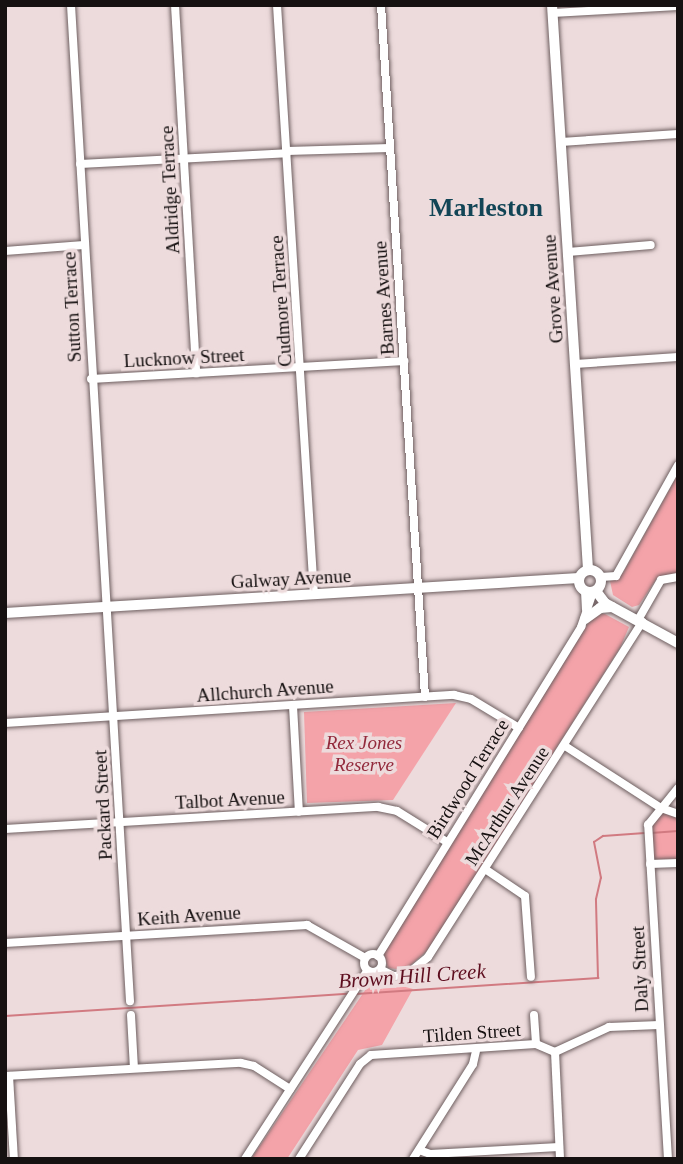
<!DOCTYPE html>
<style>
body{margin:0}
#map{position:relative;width:683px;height:1164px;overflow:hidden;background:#eddbdc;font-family:"Times New Roman",serif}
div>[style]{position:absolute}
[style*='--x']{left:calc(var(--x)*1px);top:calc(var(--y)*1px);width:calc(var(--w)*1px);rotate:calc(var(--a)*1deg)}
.green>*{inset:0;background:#f4a3a9}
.stream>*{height:2px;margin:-1px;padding:0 1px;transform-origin:1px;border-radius:1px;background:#d17a81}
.roads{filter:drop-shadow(0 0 2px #6e5f60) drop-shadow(0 0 2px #6e5f60)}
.minor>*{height:8px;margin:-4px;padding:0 4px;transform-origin:4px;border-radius:4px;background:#fff}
.minor>.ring{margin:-4px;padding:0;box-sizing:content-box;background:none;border:8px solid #fff;border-radius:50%}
.tertiary>*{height:10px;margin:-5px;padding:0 5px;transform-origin:5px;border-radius:5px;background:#fff}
.tertiary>.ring{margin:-5px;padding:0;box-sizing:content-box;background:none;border:10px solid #fff;border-radius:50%}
span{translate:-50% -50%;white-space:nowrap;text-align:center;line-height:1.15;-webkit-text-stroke:7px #eddbdc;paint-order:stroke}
.street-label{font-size:19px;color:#161111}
.park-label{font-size:19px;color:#932a3c;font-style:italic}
.water-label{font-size:21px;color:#5d0d1e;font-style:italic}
.district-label{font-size:26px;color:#124556;font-weight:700}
.frame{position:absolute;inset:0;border:7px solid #161111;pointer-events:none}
</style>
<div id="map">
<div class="green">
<i style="clip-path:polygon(678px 474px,678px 573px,657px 578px,639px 605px,632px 607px,613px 595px,610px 581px,623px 573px)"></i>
<i style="clip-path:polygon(594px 614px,605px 614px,629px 627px,620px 648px,428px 950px,405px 970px,388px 968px,384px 954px,388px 944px)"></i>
<i style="clip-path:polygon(456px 703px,393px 800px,307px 803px,304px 712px)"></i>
<i style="clip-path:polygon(661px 808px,678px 814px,678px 863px,650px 864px,649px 821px)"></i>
<i style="clip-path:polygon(387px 982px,413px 989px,382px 1045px,358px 1050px,287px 1159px,251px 1159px,368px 986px)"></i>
</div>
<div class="stream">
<i style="--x:651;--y:833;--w:27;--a:-4"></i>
<i style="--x:356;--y:994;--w:243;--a:-3.8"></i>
<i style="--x:598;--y:978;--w:79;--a:-91.5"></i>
<i style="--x:596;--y:899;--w:22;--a:-77"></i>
<i style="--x:601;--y:878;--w:37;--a:-101"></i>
<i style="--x:594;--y:842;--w:11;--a:-34"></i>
<i style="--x:603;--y:836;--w:42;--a:-4.1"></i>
<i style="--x:5;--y:1016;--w:343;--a:-3.7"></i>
</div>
<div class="roads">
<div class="minor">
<i style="--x:71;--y:5;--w:998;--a:86.61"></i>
<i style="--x:175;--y:5;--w:369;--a:86.7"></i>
<i style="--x:277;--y:5;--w:591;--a:86.41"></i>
<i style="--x:381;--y:5;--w:693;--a:86.36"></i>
<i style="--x:552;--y:13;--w:126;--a:-3.2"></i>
<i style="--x:561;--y:142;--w:117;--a:-3.9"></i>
<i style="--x:287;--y:151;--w:103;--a:-1.7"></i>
<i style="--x:80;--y:164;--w:207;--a:-3"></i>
<i style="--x:5;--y:251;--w:79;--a:-4.3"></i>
<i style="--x:568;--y:252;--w:83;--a:-4.8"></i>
<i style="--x:575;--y:364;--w:103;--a:-3.9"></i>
<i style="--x:91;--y:379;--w:314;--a:-3.3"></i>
<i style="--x:601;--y:577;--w:15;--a:-4"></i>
<i style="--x:616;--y:576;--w:127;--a:-60.8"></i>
<i style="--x:585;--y:591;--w:18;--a:87"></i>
<i style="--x:638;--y:620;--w:46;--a:-60.1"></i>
<i style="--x:661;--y:580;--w:17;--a:-10"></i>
<i style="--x:293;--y:706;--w:106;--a:86.8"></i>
<i style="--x:5;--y:723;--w:450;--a:-3.6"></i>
<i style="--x:454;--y:695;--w:17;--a:13"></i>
<i style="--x:471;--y:699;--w:56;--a:31.1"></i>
<i style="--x:565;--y:746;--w:114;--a:32.9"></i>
<i style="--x:661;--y:808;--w:18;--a:19"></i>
<i style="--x:5;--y:829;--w:374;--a:-3.4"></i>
<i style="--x:378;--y:807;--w:19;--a:12"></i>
<i style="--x:397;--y:811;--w:59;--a:31.8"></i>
<i style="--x:650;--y:864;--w:28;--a:-2"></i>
<i style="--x:485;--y:869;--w:48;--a:34"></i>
<i style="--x:525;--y:896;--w:81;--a:85.8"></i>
<i style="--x:5;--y:943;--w:303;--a:-3.4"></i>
<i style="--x:307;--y:925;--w:67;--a:29.6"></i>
<i class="ring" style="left:364px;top:954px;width:10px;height:10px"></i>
<i style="--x:378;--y:956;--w:387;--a:-58.3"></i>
<i style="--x:581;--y:627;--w:37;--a:-71"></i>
<i style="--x:380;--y:969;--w:16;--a:27"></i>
<i style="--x:394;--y:976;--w:12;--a:-5"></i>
<i style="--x:406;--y:975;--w:28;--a:-39"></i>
<i style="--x:428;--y:957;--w:398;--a:-57.4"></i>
<i style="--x:131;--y:1015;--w:53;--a:86.8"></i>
<i style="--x:534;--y:1015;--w:29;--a:86"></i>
<i style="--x:555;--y:1052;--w:107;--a:87.3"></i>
<i style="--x:5;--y:1076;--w:236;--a:-3.2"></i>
<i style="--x:241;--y:1063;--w:13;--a:13"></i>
<i style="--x:254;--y:1066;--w:43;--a:32.6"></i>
<i style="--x:9;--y:1076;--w:83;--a:86.6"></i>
<i style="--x:419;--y:1150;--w:12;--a:20"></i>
<i style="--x:430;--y:1154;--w:129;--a:-3.1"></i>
<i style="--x:245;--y:1159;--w:224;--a:-57"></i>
<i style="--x:299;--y:1159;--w:113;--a:-57.3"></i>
<i style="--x:360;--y:1064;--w:14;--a:-39"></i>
<i style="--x:371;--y:1055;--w:165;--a:-3.8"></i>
<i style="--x:536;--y:1044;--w:21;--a:23"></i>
<i style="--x:555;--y:1052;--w:60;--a:-24.8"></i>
<i style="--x:609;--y:1027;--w:50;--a:-2.3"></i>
<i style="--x:413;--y:1159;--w:112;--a:-57.7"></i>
<i style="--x:473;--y:1064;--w:13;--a:-77"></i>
<i style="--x:668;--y:1159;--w:335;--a:-93.4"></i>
<i style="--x:648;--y:825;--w:48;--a:-51"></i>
</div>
<div class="tertiary">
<i style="--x:552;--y:5;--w:566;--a:86.35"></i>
<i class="ring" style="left:579px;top:570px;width:12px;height:12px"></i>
<i style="--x:596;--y:591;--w:15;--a:53"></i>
<i style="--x:605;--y:603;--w:83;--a:28.7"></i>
<i style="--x:5;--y:613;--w:575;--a:-3.49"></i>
<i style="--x:585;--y:619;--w:19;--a:-36"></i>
<i style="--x:600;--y:608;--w:12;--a:-5"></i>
</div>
</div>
<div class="street-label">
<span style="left:170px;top:190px;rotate:-93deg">Aldridge Terrace</span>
<span style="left:553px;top:289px;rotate:-94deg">Grove Avenue</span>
<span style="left:384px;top:298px;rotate:-94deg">Barnes Avenue</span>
<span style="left:281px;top:301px;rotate:-94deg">Cudmore Terrace</span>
<span style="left:72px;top:307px;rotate:-93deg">Sutton Terrace</span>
<span style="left:184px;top:358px;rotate:-3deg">Lucknow Street</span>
<span style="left:291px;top:579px;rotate:-3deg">Galway Avenue</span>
<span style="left:265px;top:691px;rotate:-4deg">Allchurch Avenue</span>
<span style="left:468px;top:779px;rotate:-58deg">Birdwood Terrace</span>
<span style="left:230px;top:800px;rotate:-3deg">Talbot Avenue</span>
<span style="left:103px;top:805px;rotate:-93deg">Packard Street</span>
<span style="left:507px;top:806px;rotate:-57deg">McArthur Avenue</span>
<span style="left:189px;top:916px;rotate:-4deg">Keith Avenue</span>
<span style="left:640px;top:969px;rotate:-93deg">Daly Street</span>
<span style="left:472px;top:1033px;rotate:-4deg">Tilden Street</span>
</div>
<div class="park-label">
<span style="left:364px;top:754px">Rex Jones<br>Reserve</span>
</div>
<div class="water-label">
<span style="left:412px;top:976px;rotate:-4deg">Brown Hill Creek</span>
</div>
<div class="district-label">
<span style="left:486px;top:208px">Marleston</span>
</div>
<div class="frame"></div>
</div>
